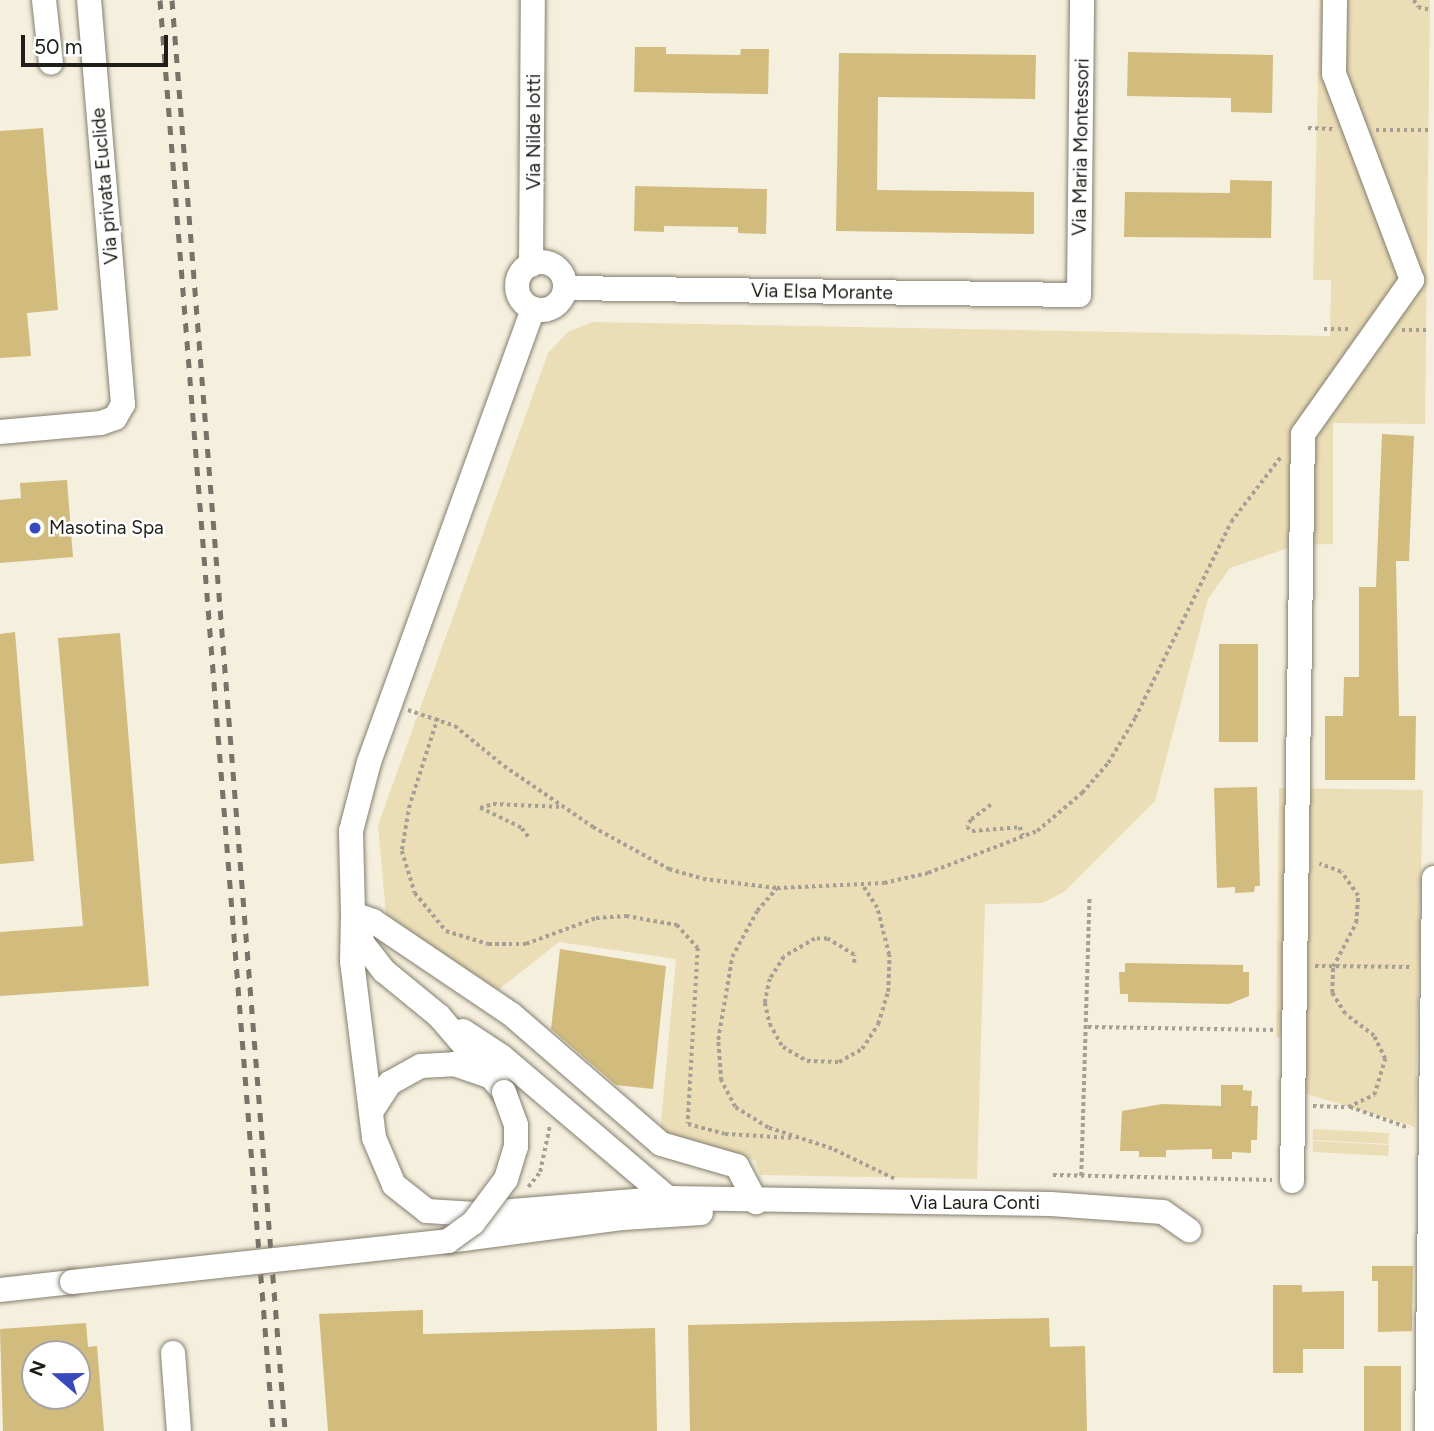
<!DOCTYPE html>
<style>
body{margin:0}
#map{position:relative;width:1434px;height:1431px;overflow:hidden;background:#f5efde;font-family:Figtree,sans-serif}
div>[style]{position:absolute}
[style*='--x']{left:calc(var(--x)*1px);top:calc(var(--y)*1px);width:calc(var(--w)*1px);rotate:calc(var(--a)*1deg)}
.green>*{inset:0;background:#ebdeb7;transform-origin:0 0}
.building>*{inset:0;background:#d1bc7e;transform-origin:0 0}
.path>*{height:3.5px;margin-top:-1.75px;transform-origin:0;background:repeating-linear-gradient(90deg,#a5a093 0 3.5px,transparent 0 7px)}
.roads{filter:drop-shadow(0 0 2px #837e6e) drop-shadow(0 0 2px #837e6e)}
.minor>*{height:24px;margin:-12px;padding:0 12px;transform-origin:12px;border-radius:12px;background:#fff}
.minor>.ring{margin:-12px;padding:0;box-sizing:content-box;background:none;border:24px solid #fff;border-radius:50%}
.rail>*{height:5px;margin-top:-2.5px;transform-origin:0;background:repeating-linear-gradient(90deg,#777369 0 9px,transparent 0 18px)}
.bridges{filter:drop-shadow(0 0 2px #837e6e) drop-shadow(0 0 2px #837e6e)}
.minor-bridge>*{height:24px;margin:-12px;padding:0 12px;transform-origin:12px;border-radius:12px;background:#fff}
.dots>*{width:19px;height:19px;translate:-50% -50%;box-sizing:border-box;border:4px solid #fff;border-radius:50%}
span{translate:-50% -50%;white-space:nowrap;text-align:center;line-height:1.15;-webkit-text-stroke:5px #fff;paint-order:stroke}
.street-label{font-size:19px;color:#201e18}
.poi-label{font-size:19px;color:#201e18}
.left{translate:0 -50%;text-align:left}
.north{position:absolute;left:21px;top:1340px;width:70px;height:70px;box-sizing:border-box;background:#fff;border:2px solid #a6a5a3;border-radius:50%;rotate:290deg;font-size:19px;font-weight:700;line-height:28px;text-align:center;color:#201e18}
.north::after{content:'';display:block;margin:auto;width:24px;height:32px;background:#3849bb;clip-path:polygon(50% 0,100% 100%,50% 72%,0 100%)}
.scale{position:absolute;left:21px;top:35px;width:147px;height:32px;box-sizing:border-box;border:4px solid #201e18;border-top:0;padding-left:9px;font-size:21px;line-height:24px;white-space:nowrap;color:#201e18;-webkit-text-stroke:5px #fff;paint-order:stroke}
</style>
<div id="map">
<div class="green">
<i style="clip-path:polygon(1320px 0,1430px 0,1425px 424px,1333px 423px,1333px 544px,1297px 545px,1230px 568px,1208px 599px,1155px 801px,1064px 892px,1042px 903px,985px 904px,977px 1179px,760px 1175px,755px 1160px,694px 1150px,660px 1133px,676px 959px,559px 942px,498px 990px,386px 915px,378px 825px,548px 353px,568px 332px,592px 322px,1330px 336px,1331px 280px,1313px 280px)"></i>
<i style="clip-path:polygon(1279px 788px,1423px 790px,1415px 1127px,1294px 1090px,1290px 1037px,1276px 1037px)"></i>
<i style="left:1313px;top:1129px;width:76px;height:11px;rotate:3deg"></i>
<i style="left:1313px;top:1141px;width:76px;height:11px;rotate:3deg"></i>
</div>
<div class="building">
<i style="clip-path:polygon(635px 47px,666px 47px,666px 54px,740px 55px,741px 49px,769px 49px,768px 94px,634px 92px)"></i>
<i style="clip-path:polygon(1128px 52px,1273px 55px,1272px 113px,1231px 112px,1231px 98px,1127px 96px)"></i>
<i style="clip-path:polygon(839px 53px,1036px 55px,1035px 99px,878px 97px,877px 190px,1034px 192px,1034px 234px,836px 231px)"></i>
<i style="clip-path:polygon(43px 128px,58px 310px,27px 313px,31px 356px,0 358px,0 131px)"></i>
<i style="clip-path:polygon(1230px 180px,1272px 181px,1271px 238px,1124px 237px,1125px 192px,1230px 193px)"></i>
<i style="clip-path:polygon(635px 186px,767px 189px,766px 234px,738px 233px,738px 227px,664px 226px,664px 232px,634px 231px)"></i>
<i style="clip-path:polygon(1382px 434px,1414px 436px,1409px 561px,1396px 561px,1399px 716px,1416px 716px,1415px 780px,1325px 780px,1325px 716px,1343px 716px,1344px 677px,1359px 677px,1359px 587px,1376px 587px)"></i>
<i style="clip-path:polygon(67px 480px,73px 557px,0 563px,0 500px,21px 498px,20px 483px)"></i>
<i style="clip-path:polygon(15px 632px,34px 861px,0 864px,0 634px)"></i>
<i style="clip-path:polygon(120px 633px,149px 986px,0 996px,0 932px,83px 926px,58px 638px)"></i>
<i style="left:1219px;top:644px;width:39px;height:98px"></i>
<i style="clip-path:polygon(1257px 787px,1260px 886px,1255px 886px,1254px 892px,1235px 893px,1235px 887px,1217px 888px,1214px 788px)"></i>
<i style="clip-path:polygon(560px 949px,666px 966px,653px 1089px,616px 1085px,551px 1029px)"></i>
<i style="clip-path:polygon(1125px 963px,1243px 965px,1243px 972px,1249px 972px,1249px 996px,1229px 1004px,1128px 1002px,1128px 994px,1120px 994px,1119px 972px,1125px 972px)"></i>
<i style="clip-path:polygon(1221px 1085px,1243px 1085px,1243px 1090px,1252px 1091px,1251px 1106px,1258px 1106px,1257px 1140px,1251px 1140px,1251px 1153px,1232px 1152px,1232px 1159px,1212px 1159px,1212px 1149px,1166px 1150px,1166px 1157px,1139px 1157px,1139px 1151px,1120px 1151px,1122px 1111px,1162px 1104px,1221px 1106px)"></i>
<i style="clip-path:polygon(1372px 1266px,1413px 1266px,1412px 1331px,1378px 1332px,1378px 1281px,1372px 1281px)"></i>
<i style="clip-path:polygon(1273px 1285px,1302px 1285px,1302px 1292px,1344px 1291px,1344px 1349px,1303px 1349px,1303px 1373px,1273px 1373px)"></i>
<i style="clip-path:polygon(423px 1310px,423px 1334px,655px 1328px,657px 1431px,328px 1431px,319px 1314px)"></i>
<i style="clip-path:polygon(1049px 1318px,1050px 1347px,1085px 1346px,1087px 1431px,690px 1431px,688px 1325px)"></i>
<i style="clip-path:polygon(evenodd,86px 1323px,88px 1347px,97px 1346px,104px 1431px,3px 1431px,0 1329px,86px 1323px,35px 1354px,77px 1354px,77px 1396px,35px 1396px,35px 1354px)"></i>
<i style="left:1364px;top:1366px;width:37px;height:65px"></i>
</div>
<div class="path">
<i style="--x:1414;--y:0;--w:8;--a:60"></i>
<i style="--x:1418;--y:7;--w:13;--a:13"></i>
<i style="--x:1308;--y:128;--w:26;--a:2"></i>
<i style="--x:1376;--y:130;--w:54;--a:0"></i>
<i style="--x:1324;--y:329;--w:28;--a:0"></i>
<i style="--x:1402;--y:330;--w:26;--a:0"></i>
<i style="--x:408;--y:710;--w:50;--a:18.8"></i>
<i style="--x:455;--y:726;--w:63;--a:39.2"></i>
<i style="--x:504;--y:766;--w:108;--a:34.4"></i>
<i style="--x:593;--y:827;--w:87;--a:28.9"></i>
<i style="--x:669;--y:869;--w:35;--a:16"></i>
<i style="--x:703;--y:879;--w:75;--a:6.9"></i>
<i style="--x:438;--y:718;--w:91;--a:107.8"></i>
<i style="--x:410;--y:805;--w:47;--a:99.9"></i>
<i style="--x:402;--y:851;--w:44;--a:72.8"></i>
<i style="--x:415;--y:893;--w:49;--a:50.8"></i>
<i style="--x:446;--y:931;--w:44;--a:17.2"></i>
<i style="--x:488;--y:944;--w:38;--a:0"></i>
<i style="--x:526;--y:944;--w:75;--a:-20.4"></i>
<i style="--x:596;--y:918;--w:30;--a:-4"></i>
<i style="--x:626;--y:916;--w:52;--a:10"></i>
<i style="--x:677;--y:925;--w:31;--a:48"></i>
<i style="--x:698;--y:948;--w:176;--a:93.3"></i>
<i style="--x:688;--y:1124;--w:38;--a:15"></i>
<i style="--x:725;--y:1134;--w:69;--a:3.3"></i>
<i style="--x:991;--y:805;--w:25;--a:143"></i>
<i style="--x:971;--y:820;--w:8;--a:120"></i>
<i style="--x:967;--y:827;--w:6;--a:39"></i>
<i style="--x:972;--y:831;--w:48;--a:-4.8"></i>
<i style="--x:1020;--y:827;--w:9;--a:72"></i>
<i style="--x:528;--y:837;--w:11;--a:-128"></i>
<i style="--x:521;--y:828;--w:46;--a:-154"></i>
<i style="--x:480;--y:808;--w:14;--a:-17"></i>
<i style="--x:493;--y:804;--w:70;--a:2.5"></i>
<i style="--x:854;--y:963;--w:8;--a:-90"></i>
<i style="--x:854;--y:955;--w:31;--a:-149"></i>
<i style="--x:827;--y:939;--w:12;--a:180"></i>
<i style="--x:815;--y:939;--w:36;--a:150"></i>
<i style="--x:784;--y:957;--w:26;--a:122"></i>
<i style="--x:770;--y:979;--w:25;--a:102"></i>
<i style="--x:765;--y:1003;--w:22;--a:77"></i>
<i style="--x:770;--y:1024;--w:26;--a:61"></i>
<i style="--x:783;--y:1047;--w:28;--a:30"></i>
<i style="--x:807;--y:1061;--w:32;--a:2"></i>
<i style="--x:839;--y:1062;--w:26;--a:-29"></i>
<i style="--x:862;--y:1049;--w:30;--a:-57"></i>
<i style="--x:878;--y:1024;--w:34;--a:-73"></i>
<i style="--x:888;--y:992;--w:37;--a:-88"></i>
<i style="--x:889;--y:955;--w:49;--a:-104.3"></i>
<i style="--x:877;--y:908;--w:27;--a:-123"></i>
<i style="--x:1315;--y:966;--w:97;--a:0.6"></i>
<i style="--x:1088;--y:1027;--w:187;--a:0.9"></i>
<i style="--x:1313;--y:1106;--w:35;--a:2"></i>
<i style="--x:1348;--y:1107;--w:29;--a:-25"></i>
<i style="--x:1374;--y:1095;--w:38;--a:-73"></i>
<i style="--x:1385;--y:1059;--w:25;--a:-116"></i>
<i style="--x:1374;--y:1036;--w:36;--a:-143"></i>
<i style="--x:1345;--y:1014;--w:25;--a:-122"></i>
<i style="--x:1332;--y:993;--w:26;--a:-88"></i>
<i style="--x:1333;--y:967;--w:50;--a:-62.4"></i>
<i style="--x:1356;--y:923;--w:27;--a:-86"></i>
<i style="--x:1358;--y:896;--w:29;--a:-125"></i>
<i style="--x:1341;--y:872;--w:23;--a:-160"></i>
<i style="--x:1350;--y:1107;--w:63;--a:19.6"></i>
<i style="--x:1053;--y:1175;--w:219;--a:1.3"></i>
<i style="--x:1081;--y:1176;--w:277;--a:-88.3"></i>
<i style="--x:894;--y:1179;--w:69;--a:-154.2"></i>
<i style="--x:832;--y:1149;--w:67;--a:-161.8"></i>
<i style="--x:768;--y:1128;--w:39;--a:-148"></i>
<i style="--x:735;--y:1107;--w:30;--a:-118"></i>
<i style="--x:721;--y:1081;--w:41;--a:-94.2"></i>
<i style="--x:718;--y:1040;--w:84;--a:-80.4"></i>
<i style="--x:732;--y:957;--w:52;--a:-61.5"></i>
<i style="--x:757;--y:911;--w:30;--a:-49"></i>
<i style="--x:777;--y:888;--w:107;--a:-2.7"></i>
<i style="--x:884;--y:883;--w:45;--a:-12.8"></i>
<i style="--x:928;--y:873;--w:117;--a:-21.1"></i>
<i style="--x:1037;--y:831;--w:59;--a:-40.2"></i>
<i style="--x:1082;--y:793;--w:40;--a:-49"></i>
<i style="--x:1108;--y:763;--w:52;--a:-59"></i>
<i style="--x:1135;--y:718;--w:218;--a:-63.9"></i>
<i style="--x:1231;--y:522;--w:81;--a:-52.6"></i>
<i style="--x:528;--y:1187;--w:19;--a:-51"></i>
<i style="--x:540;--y:1172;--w:49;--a:-78.2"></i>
</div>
<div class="roads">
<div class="minor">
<i style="--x:44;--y:0;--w:63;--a:83.7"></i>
<i class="ring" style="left:517px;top:262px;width:24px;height:24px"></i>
<i style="--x:531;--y:265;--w:265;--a:-89.6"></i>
<i style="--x:565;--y:288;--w:514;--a:0.78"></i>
<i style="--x:1079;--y:295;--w:295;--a:-89.4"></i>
<i style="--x:0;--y:432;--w:101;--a:-5.1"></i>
<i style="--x:101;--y:423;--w:15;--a:-20"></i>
<i style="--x:115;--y:418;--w:16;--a:-60"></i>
<i style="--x:123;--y:404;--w:405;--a:-94.8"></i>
<i style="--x:353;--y:914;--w:47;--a:91.2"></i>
<i style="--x:352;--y:961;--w:178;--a:82.9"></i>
<i style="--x:374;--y:1138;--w:51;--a:66.9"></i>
<i style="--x:394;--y:1185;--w:42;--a:38.2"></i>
<i style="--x:427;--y:1211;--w:48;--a:3.6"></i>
<i style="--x:475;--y:1214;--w:194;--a:-4.7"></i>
<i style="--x:668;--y:1198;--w:383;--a:0.9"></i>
<i style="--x:1051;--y:1204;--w:112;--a:4.1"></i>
<i style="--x:1163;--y:1212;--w:32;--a:35"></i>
<i style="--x:353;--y:914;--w:21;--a:19"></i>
<i style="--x:373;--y:921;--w:166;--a:34"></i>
<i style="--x:511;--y:1014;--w:198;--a:40.9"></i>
<i style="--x:661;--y:1144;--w:79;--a:16.1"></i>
<i style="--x:737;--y:1166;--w:41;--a:62.2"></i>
<i style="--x:463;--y:1031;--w:45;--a:33.3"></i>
<i style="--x:501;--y:1056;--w:219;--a:40.4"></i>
<i style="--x:504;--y:1092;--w:100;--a:-130.5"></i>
<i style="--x:439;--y:1016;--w:71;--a:-140.7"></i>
<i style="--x:384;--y:971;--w:34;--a:-128"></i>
<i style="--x:363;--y:944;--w:32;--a:-108"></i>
<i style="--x:353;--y:914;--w:83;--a:-91.4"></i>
<i style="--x:351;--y:831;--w:71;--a:-75.4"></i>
<i style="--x:369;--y:762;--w:482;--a:-70.1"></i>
<i style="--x:371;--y:1112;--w:35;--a:-57"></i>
<i style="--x:390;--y:1083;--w:35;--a:-29"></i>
<i style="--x:421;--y:1066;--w:33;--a:-3"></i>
<i style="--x:454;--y:1064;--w:39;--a:19"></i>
<i style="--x:1292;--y:1181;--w:747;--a:-89.16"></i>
<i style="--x:1303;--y:434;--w:189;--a:-54.7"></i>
<i style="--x:1412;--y:280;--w:220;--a:-110.7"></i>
<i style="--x:1334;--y:74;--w:74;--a:-89.2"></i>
<i style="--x:448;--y:1241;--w:177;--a:-7.5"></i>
<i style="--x:623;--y:1218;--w:78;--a:-3.7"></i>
<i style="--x:0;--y:1290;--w:72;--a:-6.3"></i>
<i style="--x:173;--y:1353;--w:78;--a:85.6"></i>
<i style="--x:1427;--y:1431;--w:553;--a:-89.27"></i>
</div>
</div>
<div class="rail">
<i style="--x:160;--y:0;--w:1435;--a:85.48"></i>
<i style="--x:172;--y:0;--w:1435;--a:85.48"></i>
</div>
<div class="bridges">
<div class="minor-bridge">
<i style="--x:72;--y:1282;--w:378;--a:-6.2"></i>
<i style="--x:448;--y:1241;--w:31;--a:-36"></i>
<i style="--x:473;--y:1223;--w:55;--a:-53.1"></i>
<i style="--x:506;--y:1179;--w:34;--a:-73"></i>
<i style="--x:516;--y:1147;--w:22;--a:-90"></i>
<i style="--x:516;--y:1125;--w:35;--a:-110"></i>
</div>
</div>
<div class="dots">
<i style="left:35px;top:528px;background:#3849bb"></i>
</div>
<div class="street-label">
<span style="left:534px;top:132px;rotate:-90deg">Via Nilde Iotti</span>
<span style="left:1081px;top:147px;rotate:-89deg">Via Maria Montessori</span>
<span style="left:105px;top:186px;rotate:-95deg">Via privata Euclide</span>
<span style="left:822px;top:292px;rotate:1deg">Via Elsa Morante</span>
<span style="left:975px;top:1203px">Via Laura Conti</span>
</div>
<div class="poi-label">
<span class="left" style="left:49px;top:528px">Masotina Spa</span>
</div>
<div class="north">N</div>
<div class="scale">50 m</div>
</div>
